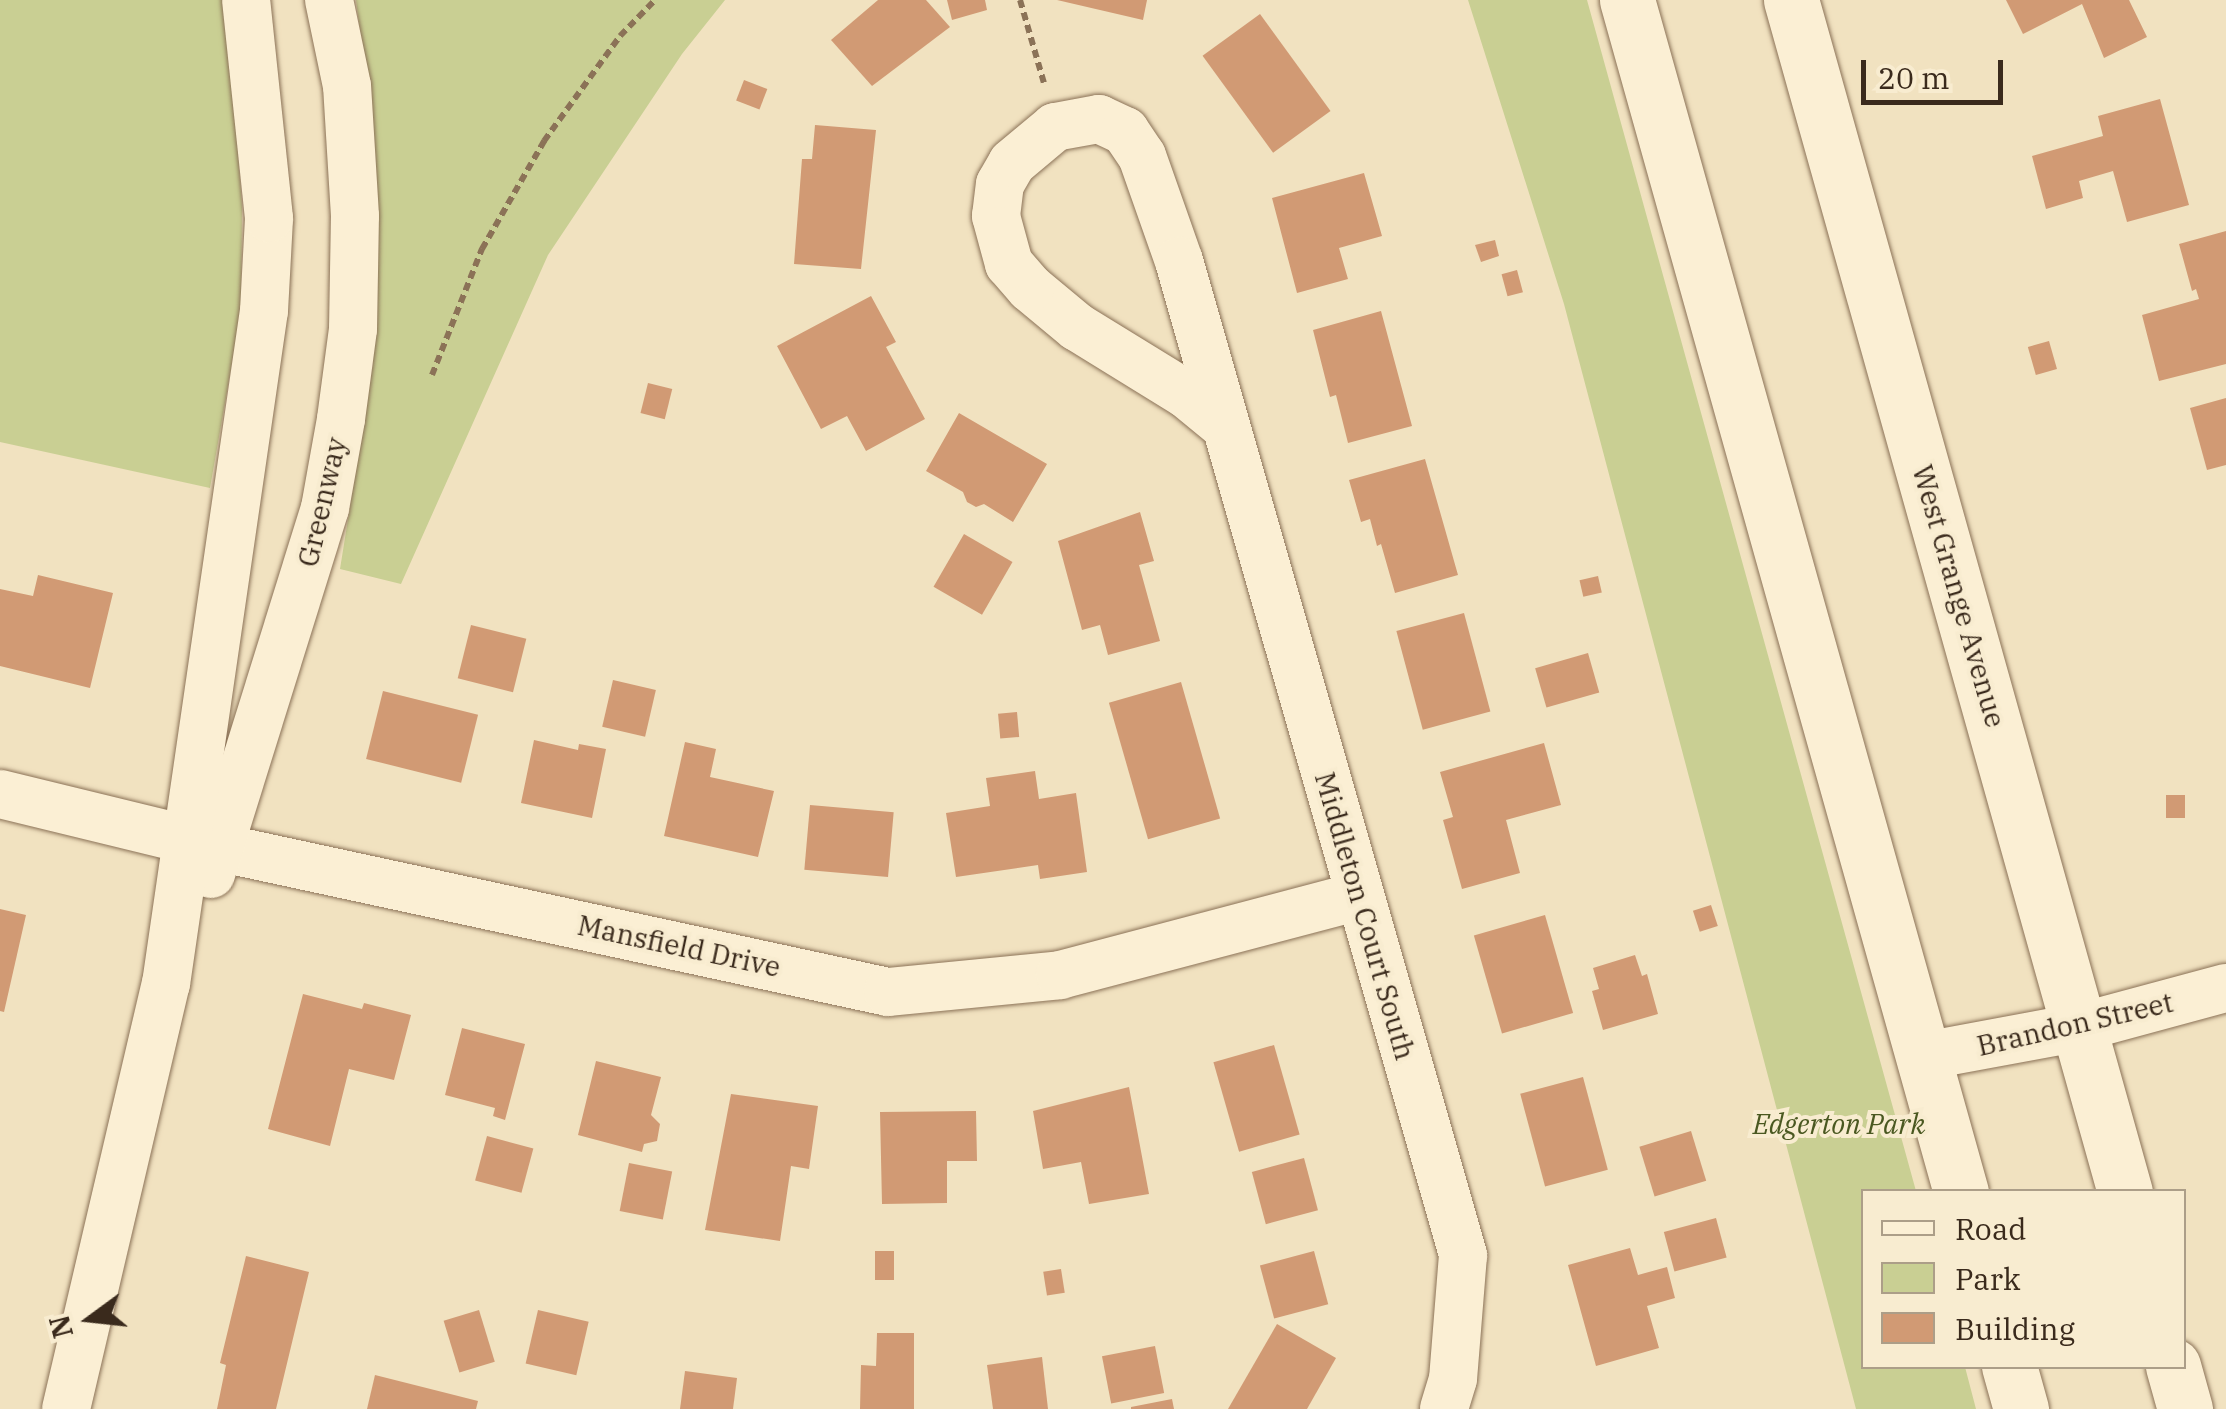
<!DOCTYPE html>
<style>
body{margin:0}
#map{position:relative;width:2226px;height:1409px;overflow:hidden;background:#f1e2c0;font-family:"IBM Plex Serif",serif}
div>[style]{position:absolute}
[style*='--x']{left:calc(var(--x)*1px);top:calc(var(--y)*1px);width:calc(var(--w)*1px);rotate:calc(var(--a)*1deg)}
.green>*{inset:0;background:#c9cf93}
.building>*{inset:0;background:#d19a74;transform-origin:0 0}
.path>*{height:6px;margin-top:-3px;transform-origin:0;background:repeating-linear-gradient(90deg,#8b7257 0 8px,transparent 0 13px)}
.roads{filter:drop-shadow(0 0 2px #8b7257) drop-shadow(0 0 2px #8b7257)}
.street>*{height:48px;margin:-24px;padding:0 24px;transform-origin:24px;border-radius:24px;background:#fbefd4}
.secondary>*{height:55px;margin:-27.5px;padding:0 27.5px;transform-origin:27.5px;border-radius:27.5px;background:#fbefd4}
span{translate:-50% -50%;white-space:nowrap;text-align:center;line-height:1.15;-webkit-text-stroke:8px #f8ecd0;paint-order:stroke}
.street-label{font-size:28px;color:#3a2a1c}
.park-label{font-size:28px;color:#4a5821;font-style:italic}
.legend{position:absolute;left:1861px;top:1189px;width:325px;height:180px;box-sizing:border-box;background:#f8ecd0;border:2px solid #ac9e88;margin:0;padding:12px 18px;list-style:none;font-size:30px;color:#3a2a1c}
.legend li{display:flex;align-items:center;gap:20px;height:50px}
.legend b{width:50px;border:2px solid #ac9e88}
.north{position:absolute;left:40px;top:1269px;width:100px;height:100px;-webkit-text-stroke:8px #f8ecd0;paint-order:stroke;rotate:255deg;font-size:28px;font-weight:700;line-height:40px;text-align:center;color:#3a2a1c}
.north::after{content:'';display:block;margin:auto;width:35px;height:45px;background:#3a2a1c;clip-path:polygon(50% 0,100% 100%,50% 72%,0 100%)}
.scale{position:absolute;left:1861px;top:60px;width:142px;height:45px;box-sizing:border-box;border:5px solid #3a2a1c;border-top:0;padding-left:12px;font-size:30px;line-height:35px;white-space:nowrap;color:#3a2a1c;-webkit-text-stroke:8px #f8ecd0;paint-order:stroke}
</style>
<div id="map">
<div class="green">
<i style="clip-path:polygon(0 0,223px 0,232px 64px,242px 207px,241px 312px,210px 488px,0 442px)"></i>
<i style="clip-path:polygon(356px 0,725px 0,682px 54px,548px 255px,401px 584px,340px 569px,373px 364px,375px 151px)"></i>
<i style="clip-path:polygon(1468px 0,1587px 0,1916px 1191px,1864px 1192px,1864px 1366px,1965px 1367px,1976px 1409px,1856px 1409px,1564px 304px)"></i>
</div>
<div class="building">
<i style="clip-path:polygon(878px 0,926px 0,950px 27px,872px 86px,831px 40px)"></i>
<i style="clip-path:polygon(947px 0,985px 0,987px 10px,952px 20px)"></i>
<i style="clip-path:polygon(1057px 0,1147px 0,1143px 20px)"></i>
<i style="clip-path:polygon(2006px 0,2129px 0,2147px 37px,2104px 58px,2082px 4px,2023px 34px)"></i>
<i style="left:1260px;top:14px;width:120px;height:71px;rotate:54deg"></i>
<i style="left:744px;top:80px;width:25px;height:22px;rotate:21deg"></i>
<i style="clip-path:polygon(2160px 99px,2189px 205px,2127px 222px,2113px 171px,2079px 181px,2083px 198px,2046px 209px,2032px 156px,2103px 136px,2098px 116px)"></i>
<i style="clip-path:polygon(815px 125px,876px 130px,861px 269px,794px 264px,802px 159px,812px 159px)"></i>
<i style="clip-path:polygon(1364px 173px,1382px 236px,1339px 248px,1348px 279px,1297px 293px,1272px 198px)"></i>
<i style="clip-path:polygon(2226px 231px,2226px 364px,2159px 381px,2142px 315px,2199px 299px,2196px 289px,2192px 291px,2179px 244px)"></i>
<i style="clip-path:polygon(1495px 240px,1499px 256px,1481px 262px,1475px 245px)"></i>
<i style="left:1517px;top:270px;width:23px;height:16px;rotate:75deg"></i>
<i style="clip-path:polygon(871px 296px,896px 342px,886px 347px,925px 419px,866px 451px,847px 416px,821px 429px,777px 346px)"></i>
<i style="clip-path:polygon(1381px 311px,1412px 426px,1348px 443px,1336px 395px,1330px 397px,1313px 330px)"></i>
<i style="left:2049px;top:341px;width:29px;height:22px;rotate:74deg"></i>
<i style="left:648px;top:383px;width:25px;height:31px;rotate:14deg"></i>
<i style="clip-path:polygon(2226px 398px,2226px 465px,2207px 470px,2190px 408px)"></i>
<i style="clip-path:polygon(959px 413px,1047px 464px,1013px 522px,984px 504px,976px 507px,967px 502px,963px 492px,926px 471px)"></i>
<i style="clip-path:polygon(1425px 459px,1458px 575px,1395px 593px,1381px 544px,1377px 546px,1370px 519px,1361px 522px,1349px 480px)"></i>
<i style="clip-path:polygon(1140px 512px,1154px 561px,1139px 565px,1160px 641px,1108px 655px,1100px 625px,1082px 630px,1058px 541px)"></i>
<i style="left:964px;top:534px;width:56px;height:61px;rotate:30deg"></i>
<i style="clip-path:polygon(38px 575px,113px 593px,90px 688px,0 666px,0 589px,33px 596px)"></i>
<i style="left:1598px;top:576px;width:17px;height:19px;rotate:77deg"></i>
<i style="left:1464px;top:613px;width:102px;height:70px;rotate:75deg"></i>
<i style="left:471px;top:625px;width:57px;height:55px;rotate:14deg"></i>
<i style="left:1588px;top:653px;width:41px;height:55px;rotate:74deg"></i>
<i style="left:613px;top:680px;width:44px;height:48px;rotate:13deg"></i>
<i style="left:1181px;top:682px;width:142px;height:75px;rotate:74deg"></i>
<i style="left:383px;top:691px;width:98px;height:70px;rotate:14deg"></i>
<i style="left:1017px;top:712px;width:25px;height:19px;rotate:85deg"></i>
<i style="clip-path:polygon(534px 740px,578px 750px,579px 744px,606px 749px,592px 818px,521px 803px)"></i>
<i style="clip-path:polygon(685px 742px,716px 749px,710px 777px,774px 791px,758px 857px,664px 836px)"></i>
<i style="clip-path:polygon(1544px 743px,1561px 805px,1506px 820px,1520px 873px,1462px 889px,1443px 820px,1453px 817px,1440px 772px)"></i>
<i style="clip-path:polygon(1035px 771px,1039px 799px,1076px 793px,1087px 872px,1040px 879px,1038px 865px,956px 877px,946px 813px,990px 806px,986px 778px)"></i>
<i style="left:2185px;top:795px;width:23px;height:19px;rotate:90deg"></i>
<i style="left:810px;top:805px;width:84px;height:65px;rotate:5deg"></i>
<i style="left:1711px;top:905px;width:22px;height:19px;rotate:72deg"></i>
<i style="clip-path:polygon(0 909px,26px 915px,4px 1012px,0 1011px)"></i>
<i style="left:1545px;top:915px;width:102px;height:74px;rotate:74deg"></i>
<i style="clip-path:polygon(1635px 955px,1642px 976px,1647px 974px,1658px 1014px,1603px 1030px,1592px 991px,1599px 989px,1593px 968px)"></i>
<i style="clip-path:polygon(303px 994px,362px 1009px,364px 1003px,411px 1015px,394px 1080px,349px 1069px,330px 1146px,268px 1129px)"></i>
<i style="clip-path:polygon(462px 1028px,525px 1044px,505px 1120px,493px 1116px,495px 1108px,445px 1095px)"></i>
<i style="left:1274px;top:1045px;width:93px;height:63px;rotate:74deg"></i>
<i style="clip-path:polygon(596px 1061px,661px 1077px,651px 1115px,660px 1124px,657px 1141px,644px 1144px,642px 1152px,578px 1135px)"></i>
<i style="left:1583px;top:1077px;width:96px;height:65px;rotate:75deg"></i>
<i style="clip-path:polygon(1129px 1087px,1149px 1194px,1089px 1204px,1081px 1162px,1043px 1169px,1033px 1111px)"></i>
<i style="clip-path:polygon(731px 1094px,818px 1106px,809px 1169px,791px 1166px,780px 1241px,705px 1230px)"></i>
<i style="clip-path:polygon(976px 1111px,977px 1161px,947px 1161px,947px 1203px,882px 1204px,880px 1112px)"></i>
<i style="left:1691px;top:1131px;width:52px;height:54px;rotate:73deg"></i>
<i style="left:487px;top:1136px;width:48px;height:46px;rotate:15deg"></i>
<i style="left:1304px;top:1158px;width:54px;height:54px;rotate:75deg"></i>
<i style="left:629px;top:1163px;width:44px;height:49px;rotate:11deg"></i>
<i style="left:1716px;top:1218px;width:41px;height:54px;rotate:75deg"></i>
<i style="clip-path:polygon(1630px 1248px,1638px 1275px,1667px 1267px,1675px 1298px,1647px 1306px,1659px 1348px,1596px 1366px,1568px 1265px)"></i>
<i style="left:875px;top:1251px;width:19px;height:29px"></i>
<i style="left:1314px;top:1251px;width:55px;height:56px;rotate:75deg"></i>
<i style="clip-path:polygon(246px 1256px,309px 1272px,276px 1409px,217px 1409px,226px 1365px,220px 1363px)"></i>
<i style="left:1061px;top:1269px;width:24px;height:18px;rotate:81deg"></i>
<i style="left:479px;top:1310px;width:54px;height:37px;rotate:73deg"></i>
<i style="left:538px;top:1310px;width:52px;height:55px;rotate:13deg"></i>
<i style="clip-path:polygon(1277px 1324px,1336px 1358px,1307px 1409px,1228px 1409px)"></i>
<i style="clip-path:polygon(877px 1333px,914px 1333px,914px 1409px,860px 1409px,861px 1365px,876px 1366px)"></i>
<i style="left:1155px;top:1346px;width:48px;height:54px;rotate:79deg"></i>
<i style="clip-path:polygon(1042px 1357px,1048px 1409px,993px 1409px,987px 1365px)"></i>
<i style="clip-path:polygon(685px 1371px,737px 1378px,733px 1409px,680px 1409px)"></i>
<i style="clip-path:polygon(375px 1375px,478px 1401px,476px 1409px,367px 1409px)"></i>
<i style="clip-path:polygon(1172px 1399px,1174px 1409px,1131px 1409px,1131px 1407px)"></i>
</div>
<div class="path">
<i style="--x:1020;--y:0;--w:86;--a:73.9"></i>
<i style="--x:432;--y:375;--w:136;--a:-68.4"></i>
<i style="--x:482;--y:249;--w:125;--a:-60.1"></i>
<i style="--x:544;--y:141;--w:130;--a:-54.1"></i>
<i style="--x:620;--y:36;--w:50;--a:-45.8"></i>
</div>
<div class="roads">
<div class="street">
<i style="--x:1225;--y:426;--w:50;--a:-140.6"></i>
<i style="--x:1186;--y:394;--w:128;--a:-148.4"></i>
<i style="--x:1077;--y:327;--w:61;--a:-140.3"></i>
<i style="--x:1030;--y:288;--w:32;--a:-131"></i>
<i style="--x:1009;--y:264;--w:50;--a:-105.2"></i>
<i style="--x:996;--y:216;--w:32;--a:-83"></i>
<i style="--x:1000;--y:184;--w:24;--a:-60"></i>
<i style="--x:1012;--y:163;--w:56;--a:-39.9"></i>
<i style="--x:1055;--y:127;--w:45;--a:-10.3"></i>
<i style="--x:1099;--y:119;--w:29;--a:25"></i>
<i style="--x:1125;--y:131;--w:30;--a:56"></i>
<i style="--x:1142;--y:156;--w:111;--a:70.6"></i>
<i style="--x:1179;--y:261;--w:1034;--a:74.05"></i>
<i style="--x:1463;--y:1255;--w:124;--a:94.6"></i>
<i style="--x:1453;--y:1379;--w:31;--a:107"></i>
<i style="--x:0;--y:794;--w:228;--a:13.7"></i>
<i style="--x:222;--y:848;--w:681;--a:12.2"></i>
<i style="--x:888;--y:992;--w:173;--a:-5.6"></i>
<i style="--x:1060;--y:975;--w:308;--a:-14.8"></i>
<i style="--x:211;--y:874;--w:383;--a:-72.7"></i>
<i style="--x:325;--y:508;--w:90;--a:-79.8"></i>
<i style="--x:341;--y:419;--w:91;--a:-82.4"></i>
<i style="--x:353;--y:329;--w:113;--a:-89"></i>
<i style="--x:355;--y:216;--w:130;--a:-93.5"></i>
<i style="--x:347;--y:86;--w:88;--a:-101.8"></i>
<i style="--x:1924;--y:1056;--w:160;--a:-10.5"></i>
<i style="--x:2081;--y:1027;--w:150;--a:-15.1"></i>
<i style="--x:66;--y:1409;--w:437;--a:-76.8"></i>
<i style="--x:166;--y:984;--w:680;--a:-81.72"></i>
<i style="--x:264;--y:311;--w:93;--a:-86.9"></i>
<i style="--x:269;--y:218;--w:219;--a:-96"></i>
</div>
<div class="secondary">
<i style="--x:1627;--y:0;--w:1238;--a:74.35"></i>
<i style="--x:1791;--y:0;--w:1238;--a:74.35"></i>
<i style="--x:2009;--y:1366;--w:45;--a:74.4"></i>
<i style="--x:2173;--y:1366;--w:45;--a:74.4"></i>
</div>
</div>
<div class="street-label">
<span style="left:322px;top:502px;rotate:-77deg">Greenway</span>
<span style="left:1959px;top:596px;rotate:74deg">West Grange Avenue</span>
<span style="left:1365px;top:916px;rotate:74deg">Middleton Court South</span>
<span style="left:679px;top:946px;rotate:12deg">Mansfield Drive</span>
<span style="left:2075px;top:1024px;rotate:-13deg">Brandon Street</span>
</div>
<div class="park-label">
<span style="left:1839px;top:1124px">Edgerton Park</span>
</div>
<ul class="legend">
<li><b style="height:12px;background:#fbefd4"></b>Road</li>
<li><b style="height:28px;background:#c9cf93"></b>Park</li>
<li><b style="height:28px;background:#d19a74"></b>Building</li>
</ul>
<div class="north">N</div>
<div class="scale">20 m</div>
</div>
